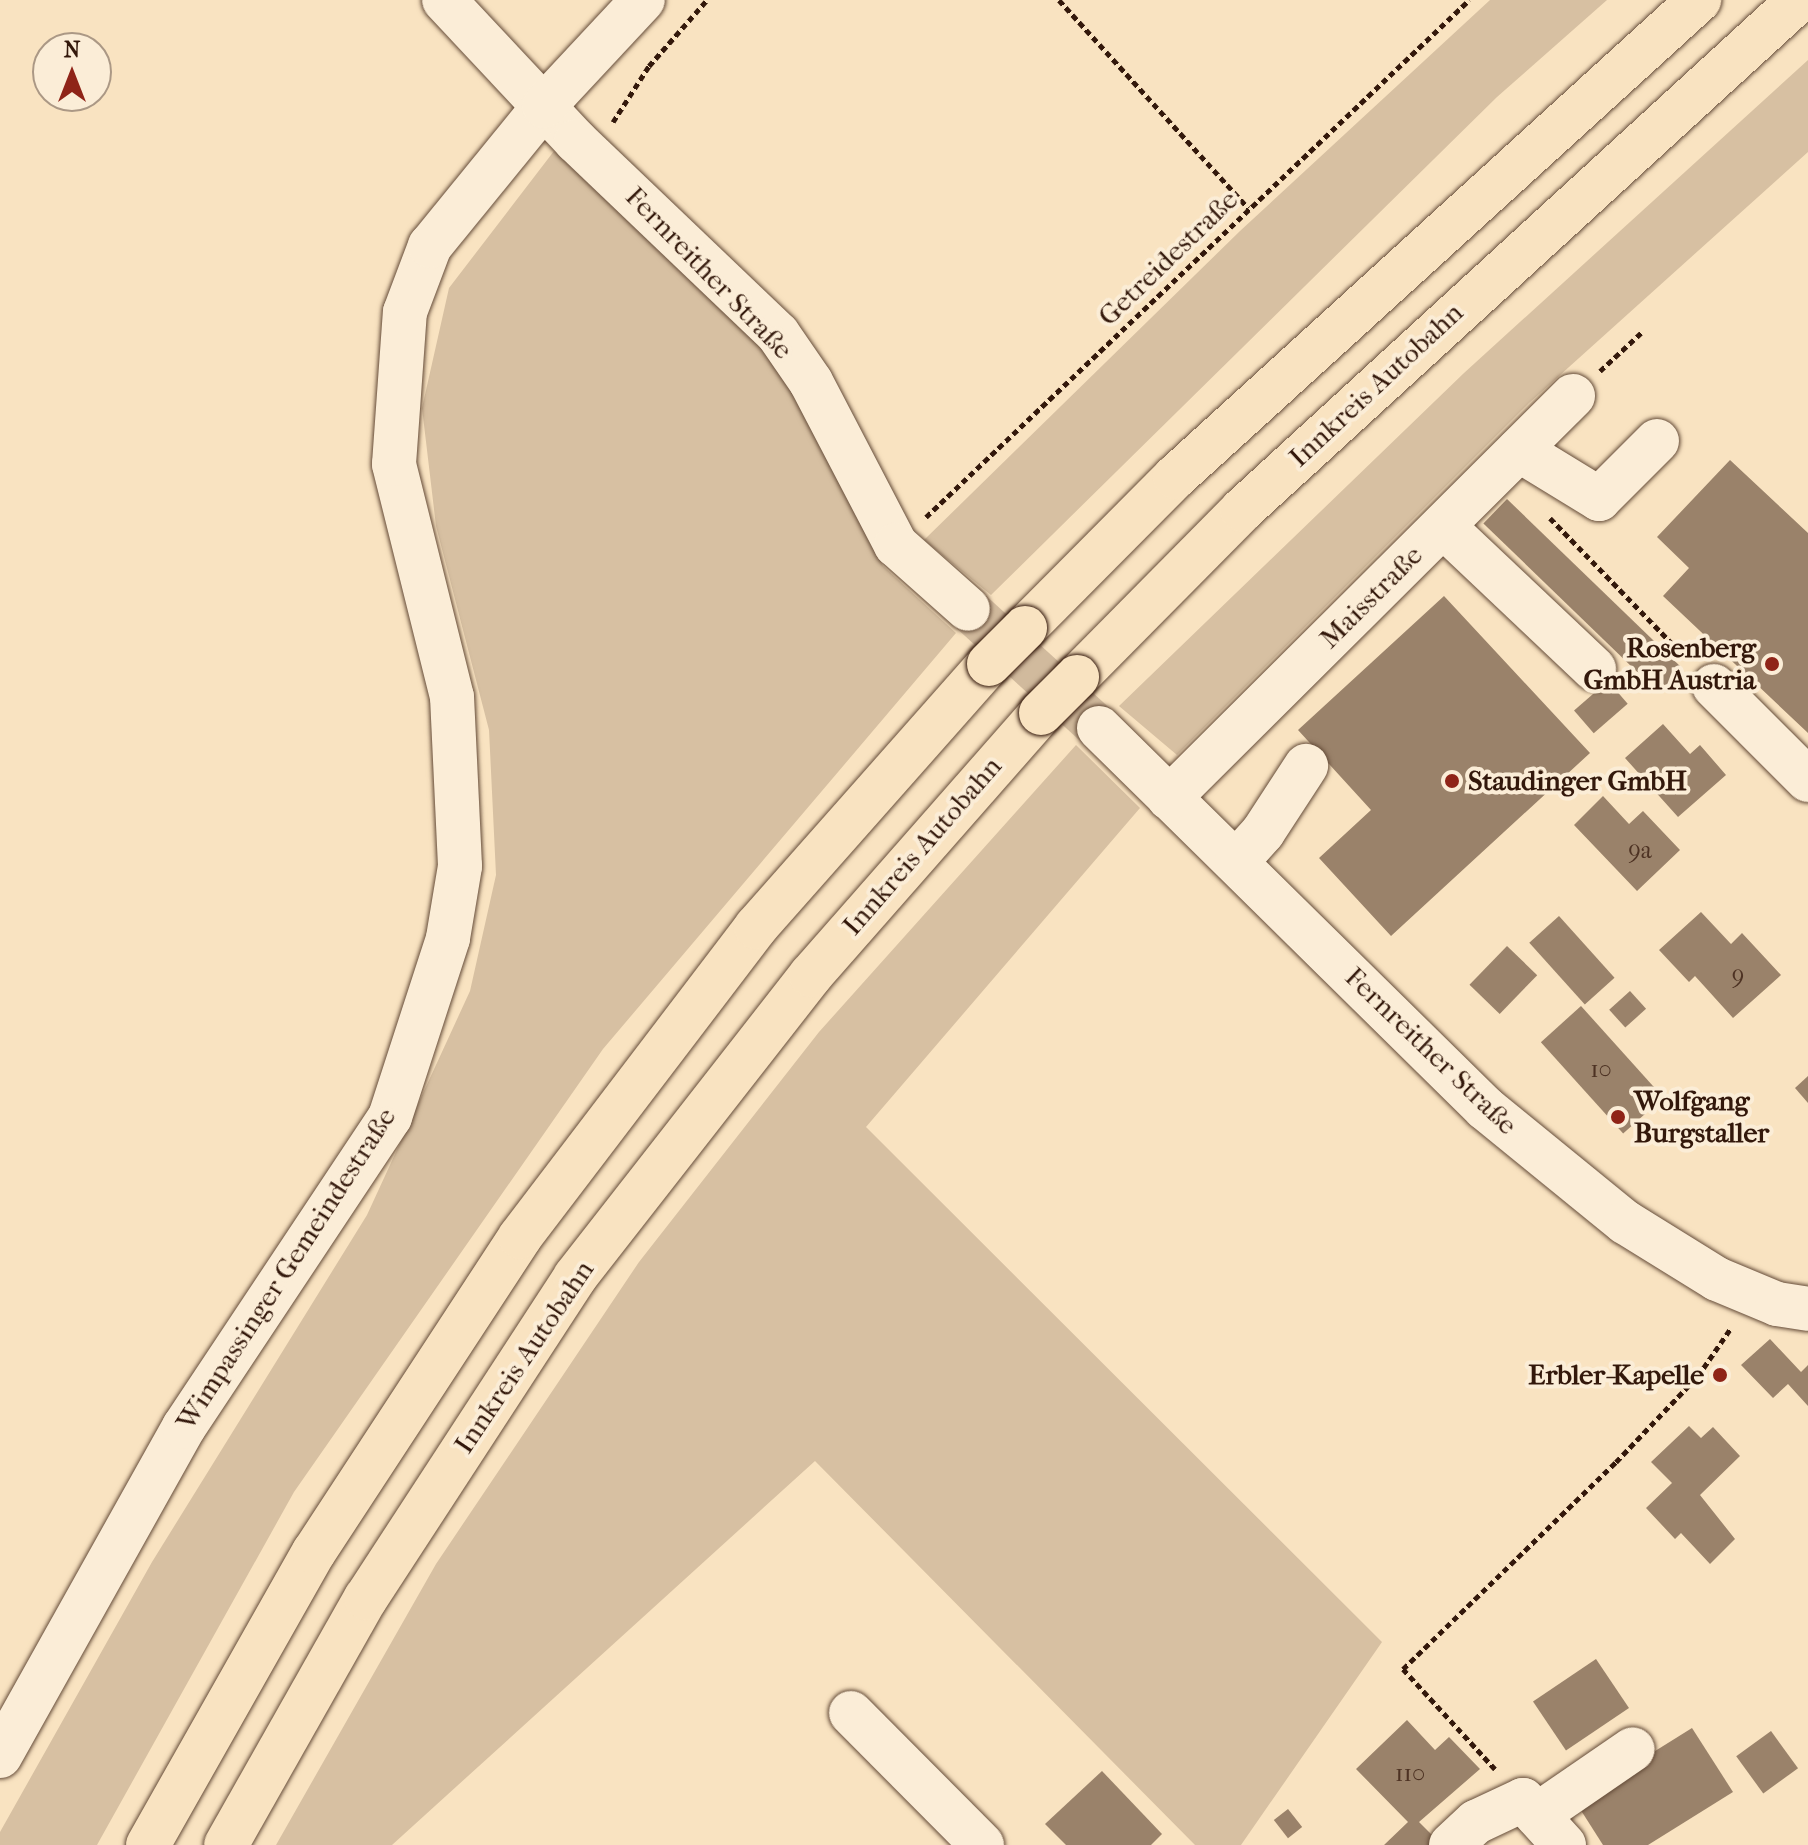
<!DOCTYPE html>
<meta charset="utf-8">
<style>
body{margin:0}
#map{position:relative;width:1808px;height:1845px;overflow:hidden;background:#f9e3c1;font-family:"IM FELL French Canon",serif}
div>[style]{position:absolute}
[style*='--x']{left:calc(var(--x)*1px);top:calc(var(--y)*1px);width:calc(var(--w)*1px);rotate:calc(var(--a)*1deg)}
.green>*{inset:0;background:#d7c0a2}
.building>*{inset:0;background:#9a826a;transform-origin:0 0}
.minor-tunnel>*{height:44px;margin-top:-22px;transform-origin:0;background:repeating-linear-gradient(90deg,#d1ba9d 0 44px,transparent 0 66px)}
.path>*{height:5px;margin-top:-2.5px;transform-origin:0;background:repeating-linear-gradient(90deg,#33180b 0 6px,transparent 0 10px)}
.roads{filter:drop-shadow(0 0 2px #644b38) drop-shadow(0 0 2px #644b38)}
.minor>*{height:44px;margin:-22px;padding:0 22px;transform-origin:22px;border-radius:22px;background:#fbedd7}
.highway>*{height:44px;margin:-22px;padding:0 22px;transform-origin:22px;border-radius:22px;background:#f9e3c1}
.bridges{filter:drop-shadow(0 0 2px #33180b) drop-shadow(0 0 2px #33180b)}
.highway-bridge>*{height:44px;margin:-22px;padding:0 22px;transform-origin:22px;border-radius:22px;background:#f9e3c1}
.dots>*{width:22px;height:22px;translate:-50% -50%;box-sizing:border-box;border:4px solid #fbedd7;border-radius:50%}
span{translate:-50% -50%;white-space:nowrap;text-align:center;line-height:1.15;-webkit-text-stroke:8px #fbedd7;paint-order:stroke}
.number-label{font-size:24px;color:#4d3223}
.number-label span{-webkit-text-stroke-width:0}
.street-label{font-size:28px;color:#33180b}
.poi-label{font-size:28px;color:#33180b;font-weight:700}
.right{translate:-100% -50%;text-align:right}
.left{translate:0 -50%;text-align:left}
.north{position:absolute;left:32px;top:32px;width:80px;height:80px;box-sizing:border-box;background:#fbedd7;border:2px solid #ab9885;border-radius:50%;rotate:0deg;font-size:22px;font-weight:700;line-height:32px;text-align:center;color:#33180b}
.north::after{content:'';display:block;margin:auto;width:28px;height:36px;background:#8f2418;clip-path:polygon(50% 0,100% 100%,50% 72%,0 100%)}
</style>
<div id="map">
<div class="green">
<i style="clip-path:polygon(1490px 0,1607px 0,1497px 97px,991px 595px,924px 540px,1240px 231px)"></i>
<i style="clip-path:polygon(1808px 60px,1808px 152px,1529px 403px,1177px 755px,1119px 706px,1464px 373px)"></i>
<i style="clip-path:polygon(554px 151px,768px 344px,883px 566px,956px 633px,603px 1049px,294px 1492px,97px 1845px,0 1845px,0 1832px,152px 1562px,367px 1215px,470px 991px,496px 875px,489px 730px,436px 526px,422px 408px,449px 288px)"></i>
<i style="clip-path:polygon(1076px 745px,1140px 808px,866px 1127px,1382px 1642px,1241px 1845px,1195px 1845px,815px 1461px,392px 1845px,276px 1845px,436px 1564px,639px 1262px,819px 1032px)"></i>
</div>
<div class="building">
<i style="clip-path:polygon(1730px 460px,1808px 533px,1808px 733px,1663px 596px,1689px 568px,1657px 537px)"></i>
<i style="left:1507px;top:499px;width:244px;height:34px;rotate:44deg"></i>
<i style="clip-path:polygon(1444px 596px,1590px 753px,1391px 936px,1319px 858px,1371px 810px,1298px 730px)"></i>
<i style="left:1608px;top:681px;width:30px;height:45px;rotate:49deg"></i>
<i style="clip-path:polygon(1663px 724px,1690px 754px,1700px 745px,1726px 775px,1678px 817px,1625px 758px)"></i>
<i style="clip-path:polygon(1603px 796px,1629px 824px,1643px 811px,1680px 850px,1637px 891px,1574px 825px)"></i>
<i style="clip-path:polygon(1701px 912px,1731px 944px,1742px 933px,1781px 975px,1733px 1018px,1695px 976px,1689px 982px,1659px 950px)"></i>
<i style="left:1559px;top:916px;width:83px;height:40px;rotate:48deg"></i>
<i style="left:1507px;top:946px;width:42px;height:54px;rotate:44deg"></i>
<i style="left:1630px;top:991px;width:24px;height:28px;rotate:48deg"></i>
<i style="left:1581px;top:1006px;width:123px;height:54px;rotate:48deg"></i>
<i style="clip-path:polygon(1808px 1076px,1808px 1103px,1795px 1088px)"></i>
<i style="clip-path:polygon(1770px 1339px,1801px 1372px,1808px 1365px,1808px 1406px,1788px 1384px,1773px 1398px,1741px 1365px)"></i>
<i style="clip-path:polygon(1689px 1426px,1701px 1438px,1713px 1427px,1740px 1456px,1700px 1495px,1735px 1539px,1710px 1564px,1681px 1533px,1675px 1539px,1646px 1508px,1672px 1483px,1651px 1462px)"></i>
<i style="left:1596px;top:1659px;width:59px;height:76px;rotate:56deg"></i>
<i style="clip-path:polygon(1407px 1720px,1435px 1750px,1449px 1737px,1480px 1769px,1419px 1822px,1439px 1842px,1435px 1845px,1384px 1845px,1408px 1822px,1356px 1769px)"></i>
<i style="clip-path:polygon(1692px 1728px,1733px 1792px,1648px 1845px,1603px 1845px,1575px 1801px)"></i>
<i style="left:1771px;top:1731px;width:46px;height:43px;rotate:54deg"></i>
<i style="clip-path:polygon(1102px 1771px,1162px 1834px,1151px 1845px,1066px 1845px,1045px 1824px)"></i>
<i style="left:1288px;top:1809px;width:23px;height:18px;rotate:52deg"></i>
</div>
<div class="minor-tunnel">
<i style="--x:968;--y:609;--w:177;--a:42.3"></i>
</div>
<div class="path">
<i style="--x:1059;--y:0;--w:281;--a:47.7"></i>
<i style="--x:613;--y:122;--w:67;--a:-57.3"></i>
<i style="--x:649;--y:66;--w:88;--a:-48.7"></i>
<i style="--x:1600;--y:371;--w:59;--a:-42.9"></i>
<i style="--x:926;--y:517;--w:750;--a:-43.59"></i>
<i style="--x:1550;--y:518;--w:198;--a:45.8"></i>
<i style="--x:1495;--y:1769;--w:136;--a:-132.6"></i>
<i style="--x:1403;--y:1669;--w:297;--a:-44.2"></i>
<i style="--x:1616;--y:1462;--w:119;--a:-46.4"></i>
<i style="--x:1698;--y:1376;--w:58;--a:-55.5"></i>
</div>
<div class="roads">
<div class="minor">
<i style="--x:444;--y:0;--w:193;--a:46.9"></i>
<i style="--x:576;--y:141;--w:279;--a:43.7"></i>
<i style="--x:778;--y:334;--w:58;--a:55.5"></i>
<i style="--x:811;--y:382;--w:184;--a:62.5"></i>
<i style="--x:896;--y:545;--w:96;--a:41.6"></i>
<i style="--x:1519;--y:450;--w:94;--a:31.5"></i>
<i style="--x:1599;--y:499;--w:82;--a:-45"></i>
<i style="--x:1443;--y:526;--w:208;--a:43.4"></i>
<i style="--x:1714;--y:686;--w:133;--a:45"></i>
<i style="--x:1099;--y:728;--w:542;--a:44.55"></i>
<i style="--x:1485;--y:1108;--w:181;--a:39.2"></i>
<i style="--x:1625;--y:1222;--w:108;--a:31.8"></i>
<i style="--x:1717;--y:1279;--w:65;--a:22.6"></i>
<i style="--x:1777;--y:1304;--w:31;--a:9"></i>
<i style="--x:1169;--y:798;--w:570;--a:-44.86"></i>
<i style="--x:1237;--y:861;--w:39;--a:-48"></i>
<i style="--x:1263;--y:832;--w:79;--a:-56.9"></i>
<i style="--x:851;--y:1713;--w:186;--a:45.2"></i>
<i style="--x:0;--y:1756;--w:377;--a:-60.8"></i>
<i style="--x:184;--y:1427;--w:372;--a:-56.4"></i>
<i style="--x:390;--y:1117;--w:188;--a:-72"></i>
<i style="--x:448;--y:938;--w:73;--a:-80.5"></i>
<i style="--x:460;--y:866;--w:169;--a:-92.7"></i>
<i style="--x:452;--y:697;--w:240;--a:-104"></i>
<i style="--x:394;--y:464;--w:152;--a:-85.9"></i>
<i style="--x:405;--y:312;--w:71;--a:-69.3"></i>
<i style="--x:430;--y:246;--w:181;--a:-50.8"></i>
<i style="--x:544;--y:106;--w:145;--a:-47"></i>
<i style="--x:1537;--y:1815;--w:116;--a:-34.5"></i>
<i style="--x:1451;--y:1845;--w:34;--a:-43"></i>
<i style="--x:1476;--y:1822;--w:52;--a:-25.1"></i>
<i style="--x:1523;--y:1800;--w:61;--a:47.7"></i>
</div>
<div class="highway">
<i style="--x:1025;--y:628;--w:213;--a:-45.2"></i>
<i style="--x:1175;--y:477;--w:709;--a:-42.31"></i>
<i style="--x:1077;--y:677;--w:235;--a:-45.3"></i>
<i style="--x:1242;--y:510;--w:755;--a:-42.48"></i>
<i style="--x:148;--y:1845;--w:337;--a:-60.5"></i>
<i style="--x:314;--y:1552;--w:376;--a:-56.8"></i>
<i style="--x:520;--y:1237;--w:390;--a:-52.7"></i>
<i style="--x:756;--y:927;--w:351;--a:-48.5"></i>
<i style="--x:226;--y:1845;--w:284;--a:-60.5"></i>
<i style="--x:366;--y:1598;--w:383;--a:-56.9"></i>
<i style="--x:575;--y:1277;--w:383;--a:-52"></i>
<i style="--x:811;--y:975;--w:349;--a:-48.7"></i>
</div>
</div>
<div class="bridges">
<div class="highway-bridge">
<i style="--x:989;--y:664;--w:51;--a:-45"></i>
<i style="--x:1041;--y:713;--w:51;--a:-45"></i>
</div>
</div>
<div class="dots">
<i style="left:1772px;top:664px;background:#8f2418"></i>
<i style="left:1452px;top:781px;background:#8f2418"></i>
<i style="left:1618px;top:1117px;background:#8f2418"></i>
<i style="left:1720px;top:1375px;background:#8f2418"></i>
</div>
<div class="number-label">
<span style="left:1640px;top:851px">9a</span>
<span style="left:1738px;top:976px">9</span>
<span style="left:1601px;top:1070px">10</span>
<span style="left:1410px;top:1774px">110</span>
</div>
<div class="street-label">
<span style="left:1168px;top:258px;rotate:-44deg">Getreidestraße</span>
<span style="left:709px;top:273px;rotate:46deg">Fernreither Straße</span>
<span style="left:1376px;top:385px;rotate:-43deg">Innkreis Autobahn</span>
<span style="left:1371px;top:597px;rotate:-45deg">Maisstraße</span>
<span style="left:922px;top:846px;rotate:-49deg">Innkreis Autobahn</span>
<span style="left:1431px;top:1051px;rotate:44deg">Fernreither Straße</span>
<span style="left:286px;top:1269px;rotate:-57deg">Wimpassinger Gemeindestraße</span>
<span style="left:524px;top:1357px;rotate:-56deg">Innkreis Autobahn</span>
</div>
<div class="poi-label">
<span class="right" style="left:1756px;top:664px">Rosenberg<br>GmbH Austria</span>
<span class="left" style="left:1468px;top:781px">Staudinger GmbH</span>
<span class="left" style="left:1634px;top:1117px">Wolfgang<br>Burgstaller</span>
<span class="right" style="left:1704px;top:1375px">Erbler-Kapelle</span>
</div>
<div class="north">N</div>
</div>
